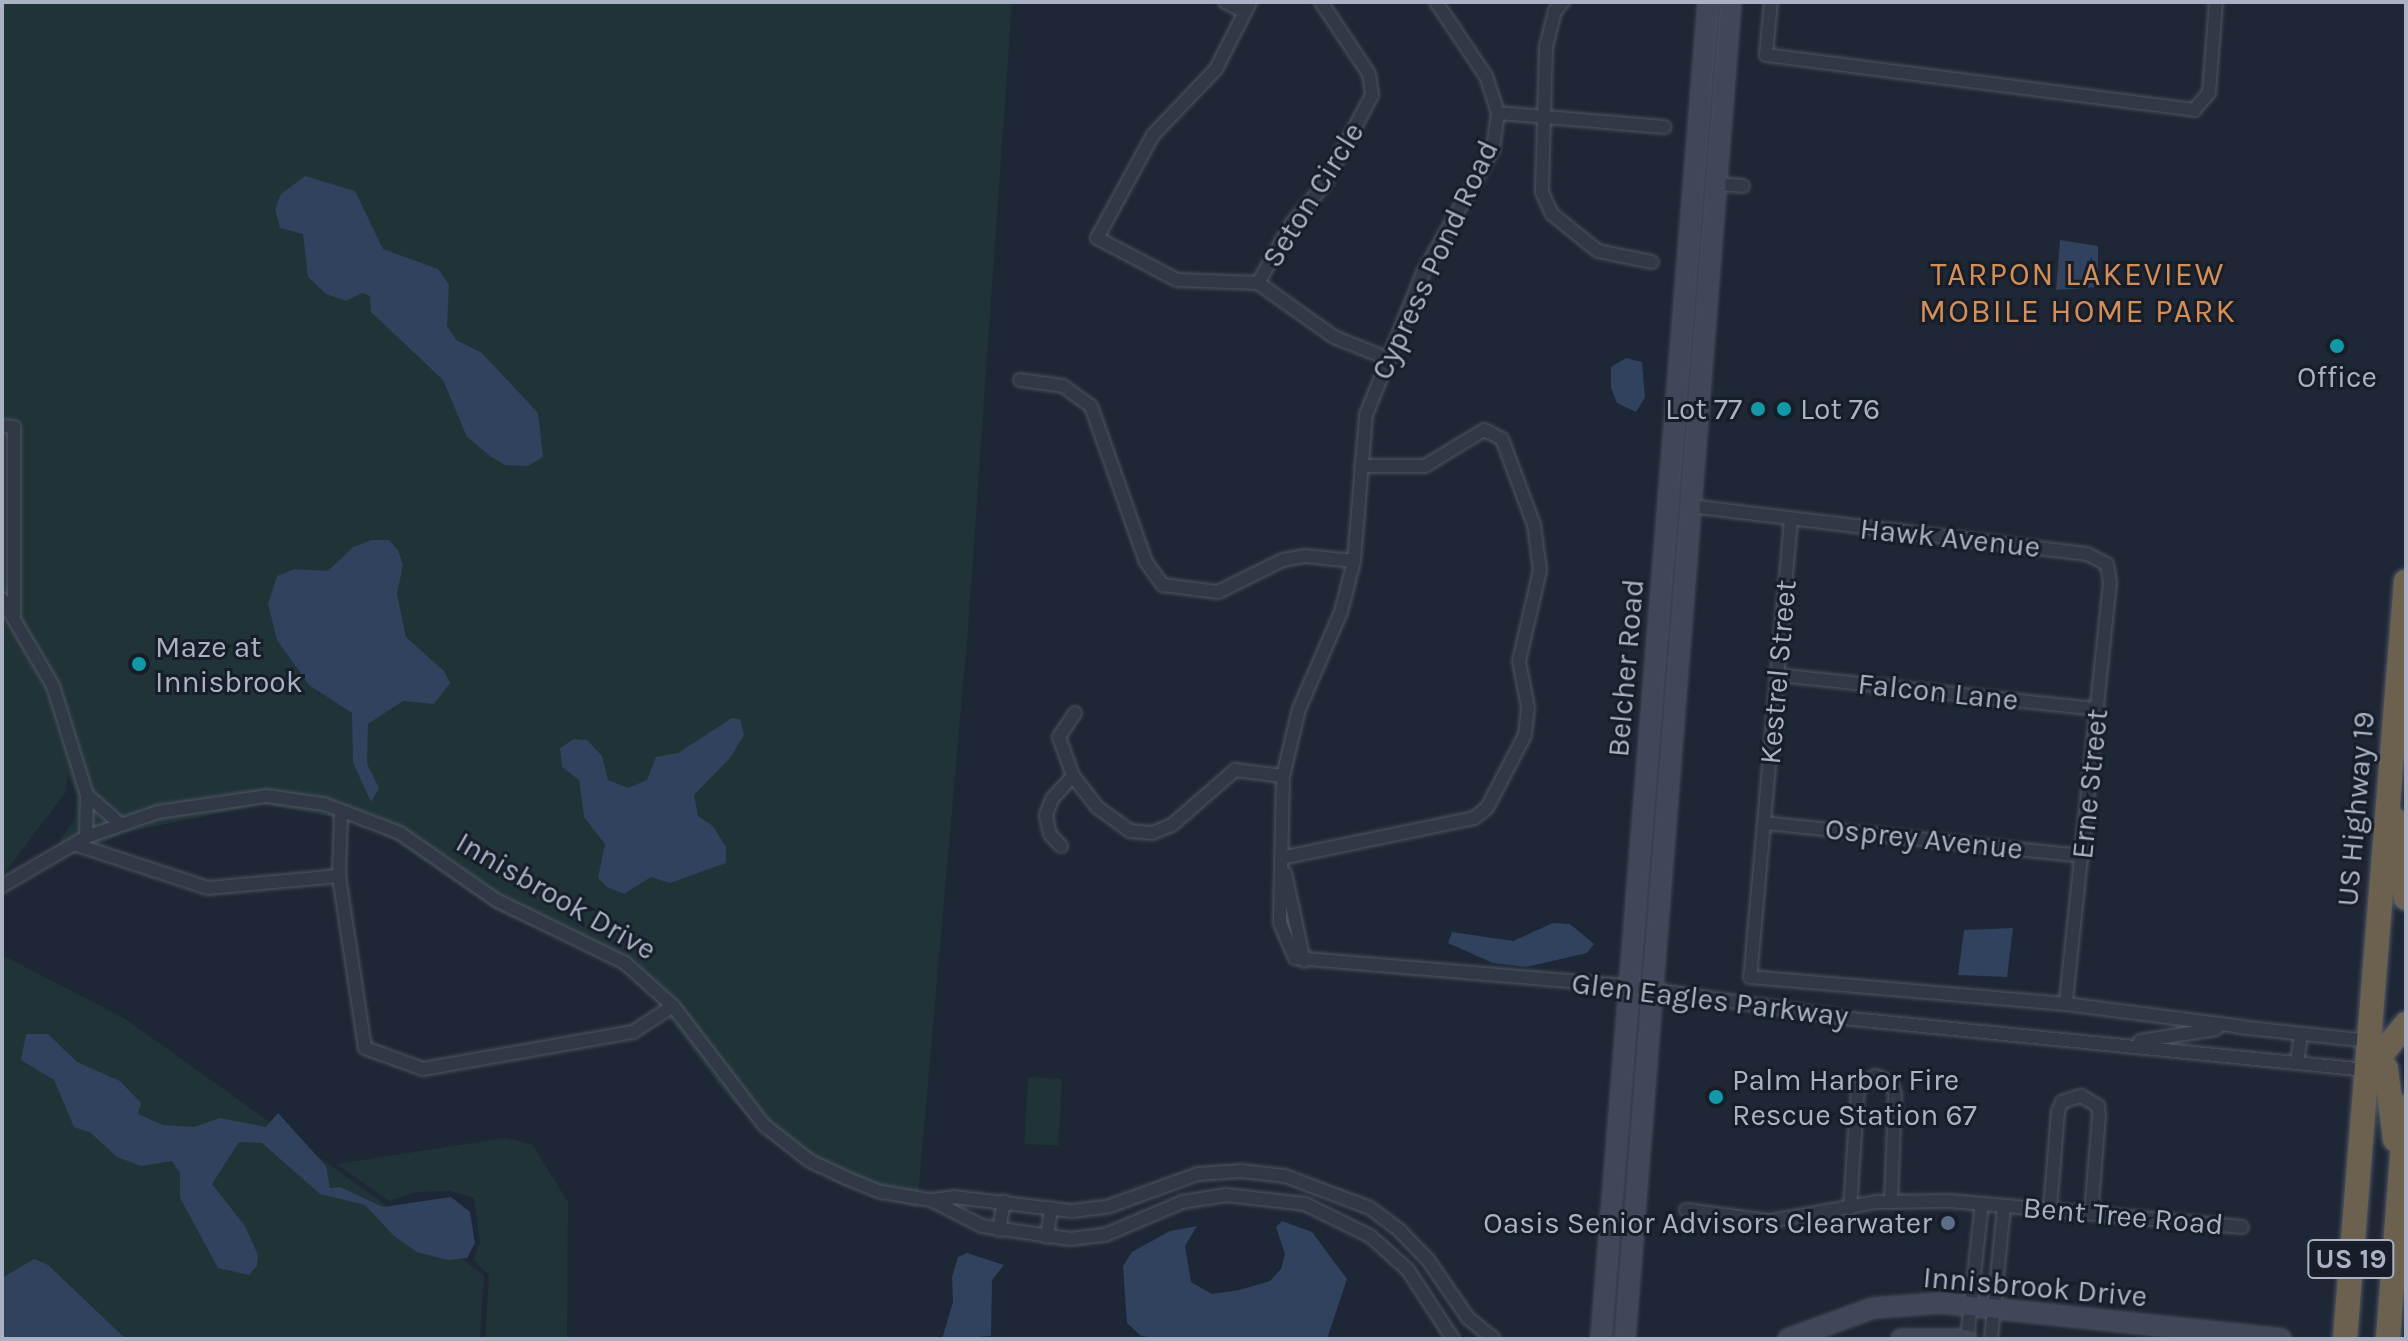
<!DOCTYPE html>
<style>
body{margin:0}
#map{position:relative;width:2408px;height:1341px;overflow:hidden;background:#1e2735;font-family:Karla,sans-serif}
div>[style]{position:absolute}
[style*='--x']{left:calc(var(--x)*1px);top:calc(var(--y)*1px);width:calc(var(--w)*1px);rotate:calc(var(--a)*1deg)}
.green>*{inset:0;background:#203336;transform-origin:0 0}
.water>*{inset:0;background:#30425e}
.roads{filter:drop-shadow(0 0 2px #4e5664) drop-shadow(0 0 2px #4e5664)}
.street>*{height:12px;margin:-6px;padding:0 6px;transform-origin:6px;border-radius:6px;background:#313946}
.secondary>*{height:18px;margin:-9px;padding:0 9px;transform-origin:9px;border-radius:9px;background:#3f4859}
.highway>*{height:24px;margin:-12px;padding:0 12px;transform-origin:12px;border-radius:12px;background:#6c614e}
.dots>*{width:22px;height:22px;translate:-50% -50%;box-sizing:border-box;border:4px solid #171e2a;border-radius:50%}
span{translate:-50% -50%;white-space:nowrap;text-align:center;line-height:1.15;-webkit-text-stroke:6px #171e2a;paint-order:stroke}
.shield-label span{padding:2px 6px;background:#171e2a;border:2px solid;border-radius:6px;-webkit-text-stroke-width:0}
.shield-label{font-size:28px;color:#aab3c4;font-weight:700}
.street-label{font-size:30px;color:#aab3c4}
.poi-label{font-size:30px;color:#aab3c4}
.right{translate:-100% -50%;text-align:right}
.left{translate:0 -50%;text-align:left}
.neighbourhood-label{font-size:32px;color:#d68f53;letter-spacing:2px}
.frame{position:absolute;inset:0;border:4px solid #aab3c4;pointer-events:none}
</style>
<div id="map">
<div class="green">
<i style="clip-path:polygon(2px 2px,1012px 2px,968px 629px,917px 1208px,841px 1185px,772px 1141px,725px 1093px,650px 993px,611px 962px,497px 911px,390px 838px,356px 822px,264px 804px,127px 832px,67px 857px,60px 839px,75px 820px,76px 796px,68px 774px,66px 792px,2px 876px)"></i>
<i style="clip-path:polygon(2px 955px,124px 1018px,484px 1275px,480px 1339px,2px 1339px)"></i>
<i style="left:1028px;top:1077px;width:34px;height:67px;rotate:3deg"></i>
<i style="clip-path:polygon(504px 1138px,532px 1144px,568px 1202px,567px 1339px,485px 1339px,489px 1275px,473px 1260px,480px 1243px,474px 1198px,450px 1191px,418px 1192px,389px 1201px,337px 1164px)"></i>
</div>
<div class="water">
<i style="clip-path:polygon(305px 176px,355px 191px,383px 249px,438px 269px,449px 285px,447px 326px,456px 340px,482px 353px,538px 413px,543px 457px,528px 466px,505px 465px,490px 456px,467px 437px,443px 380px,371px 312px,370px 296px,362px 293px,346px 301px,326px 294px,308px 277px,303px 234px,280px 228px,275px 209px,281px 194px)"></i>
<i style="clip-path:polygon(2060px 240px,2098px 246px,2098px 287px,2056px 290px)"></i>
<i style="clip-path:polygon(1626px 358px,1642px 362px,1645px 397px,1636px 412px,1617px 403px,1611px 388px,1611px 367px)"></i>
<i style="clip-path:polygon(372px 540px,389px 540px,398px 550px,403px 565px,397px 594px,406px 637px,444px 671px,450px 683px,434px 704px,403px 701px,368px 724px,367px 764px,379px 788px,371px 802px,353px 763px,352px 713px,309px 685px,277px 640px,268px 604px,277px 576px,295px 569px,328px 571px,353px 547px)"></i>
<i style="clip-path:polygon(732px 718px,740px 719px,744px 735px,730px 758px,694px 795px,698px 816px,713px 826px,726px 847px,726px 863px,670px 883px,651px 877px,624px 894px,607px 887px,598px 878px,605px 844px,584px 817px,579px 780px,562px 767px,560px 748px,574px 739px,587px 740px,602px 756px,608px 780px,628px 788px,647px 780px,656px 757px,678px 753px)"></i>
<i style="clip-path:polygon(1553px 923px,1570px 924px,1594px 944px,1587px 953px,1526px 967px,1493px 963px,1448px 943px,1452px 932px,1513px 941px)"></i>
<i style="clip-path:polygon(2013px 928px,2007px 977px,1958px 975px,1964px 930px)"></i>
<i style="clip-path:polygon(26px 1034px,48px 1034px,77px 1062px,120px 1081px,141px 1103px,138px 1114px,163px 1125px,194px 1127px,220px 1118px,266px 1127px,278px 1113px,326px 1166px,330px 1188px,340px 1187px,383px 1207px,451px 1197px,470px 1212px,475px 1243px,467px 1258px,447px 1260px,417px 1252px,394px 1236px,365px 1205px,320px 1194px,262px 1143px,239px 1142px,212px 1184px,245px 1226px,258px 1255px,257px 1266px,249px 1275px,218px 1268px,180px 1198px,180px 1173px,172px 1161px,141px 1166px,117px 1157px,91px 1133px,74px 1127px,54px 1080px,21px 1060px)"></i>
<i style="clip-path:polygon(1282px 1221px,1312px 1232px,1347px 1279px,1327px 1339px,1172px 1339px,1141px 1336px,1127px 1323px,1123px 1266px,1132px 1252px,1170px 1231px,1197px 1226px,1185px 1246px,1191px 1282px,1212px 1294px,1239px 1290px,1270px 1281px,1281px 1269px,1285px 1254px,1276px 1227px)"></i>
<i style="clip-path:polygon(967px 1253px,1004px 1265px,992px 1280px,991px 1336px,942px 1339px,953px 1302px,952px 1277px,958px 1257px)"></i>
<i style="clip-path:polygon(34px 1259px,48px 1265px,126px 1339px,2px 1339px,2px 1278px)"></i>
</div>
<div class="roads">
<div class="street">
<i style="--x:1225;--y:2;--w:20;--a:27"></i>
<i style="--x:1250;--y:2;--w:75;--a:116.9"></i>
<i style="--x:1216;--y:69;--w:91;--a:133.7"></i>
<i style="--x:1153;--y:135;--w:117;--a:118.5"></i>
<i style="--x:1097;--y:238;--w:90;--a:27.7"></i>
<i style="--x:1177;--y:280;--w:81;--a:2.1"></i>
<i style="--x:1258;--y:283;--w:93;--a:35.4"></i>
<i style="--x:1334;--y:337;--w:56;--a:22"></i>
<i style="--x:1436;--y:2;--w:89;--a:56"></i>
<i style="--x:1486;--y:76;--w:39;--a:72"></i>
<i style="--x:1498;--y:113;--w:36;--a:98"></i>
<i style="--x:1493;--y:149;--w:142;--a:119.4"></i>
<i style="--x:1423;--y:273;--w:153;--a:111.9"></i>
<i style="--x:1366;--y:415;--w:146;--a:94.7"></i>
<i style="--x:1354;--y:561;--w:53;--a:104.3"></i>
<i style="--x:1341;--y:612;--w:106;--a:113.4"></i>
<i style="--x:1299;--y:709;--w:69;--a:103.4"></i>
<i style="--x:1283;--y:776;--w:147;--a:91.2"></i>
<i style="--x:1280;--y:923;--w:38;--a:67"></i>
<i style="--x:1295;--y:958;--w:334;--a:4.8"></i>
<i style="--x:1628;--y:986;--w:226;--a:8.4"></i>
<i style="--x:1852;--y:1019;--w:518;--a:5.66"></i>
<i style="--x:1563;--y:2;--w:12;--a:132"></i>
<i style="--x:1555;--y:11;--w:36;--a:104"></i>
<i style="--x:1546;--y:46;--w:146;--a:91.6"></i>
<i style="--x:1542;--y:192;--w:24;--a:66"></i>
<i style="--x:1552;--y:214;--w:59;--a:38.8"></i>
<i style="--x:1598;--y:251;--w:55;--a:11.5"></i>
<i style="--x:1771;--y:2;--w:53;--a:95.4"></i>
<i style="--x:1766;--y:55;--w:432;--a:7.3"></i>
<i style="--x:2194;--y:110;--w:23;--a:-49"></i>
<i style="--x:2209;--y:93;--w:91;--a:-85.6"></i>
<i style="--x:1498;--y:113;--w:167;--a:4.8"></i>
<i style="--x:1716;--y:184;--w:27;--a:4"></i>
<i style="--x:1258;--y:283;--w:69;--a:-60.5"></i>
<i style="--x:1292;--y:223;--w:50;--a:-49.9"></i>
<i style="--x:1324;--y:185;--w:102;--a:-61.9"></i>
<i style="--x:1372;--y:95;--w:21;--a:-98"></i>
<i style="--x:1369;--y:74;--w:87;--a:-123.7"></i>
<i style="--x:1020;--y:380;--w:43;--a:7.9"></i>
<i style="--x:1063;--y:386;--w:34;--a:36"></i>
<i style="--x:1091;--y:406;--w:165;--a:70.6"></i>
<i style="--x:1146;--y:562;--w:29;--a:54"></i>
<i style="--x:1163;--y:585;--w:55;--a:7.3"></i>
<i style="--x:1218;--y:592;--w:72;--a:-26.2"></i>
<i style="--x:1283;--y:560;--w:22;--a:-10"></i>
<i style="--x:1305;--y:556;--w:49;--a:5.8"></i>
<i style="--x:2;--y:426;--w:12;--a:5"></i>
<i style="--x:14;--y:427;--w:187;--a:90"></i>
<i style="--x:1690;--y:506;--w:400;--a:6.9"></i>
<i style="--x:2087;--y:554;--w:22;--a:27"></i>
<i style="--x:2107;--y:564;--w:18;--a:81"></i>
<i style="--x:2110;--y:582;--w:424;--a:96"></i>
<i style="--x:1791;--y:520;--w:459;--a:95.1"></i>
<i style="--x:1750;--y:977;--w:317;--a:4.9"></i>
<i style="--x:2066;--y:1004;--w:179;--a:7.4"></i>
<i style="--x:2;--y:599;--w:101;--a:59.6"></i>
<i style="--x:53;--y:686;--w:114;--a:72.7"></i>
<i style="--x:87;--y:795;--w:42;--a:91.4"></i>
<i style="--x:1778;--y:675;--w:322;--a:6.1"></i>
<i style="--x:1075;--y:713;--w:29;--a:124"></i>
<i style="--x:1059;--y:737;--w:41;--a:70.3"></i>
<i style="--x:1073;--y:776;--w:39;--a:52"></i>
<i style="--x:1097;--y:807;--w:41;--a:36"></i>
<i style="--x:1130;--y:831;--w:22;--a:5"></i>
<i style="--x:1152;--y:833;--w:22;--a:-22"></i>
<i style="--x:1172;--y:825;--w:84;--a:-41.1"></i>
<i style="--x:1235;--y:770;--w:48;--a:7.1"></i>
<i style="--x:87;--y:795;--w:41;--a:41.1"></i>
<i style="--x:1764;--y:823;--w:321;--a:5.9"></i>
<i style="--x:74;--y:844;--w:141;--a:18.2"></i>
<i style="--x:208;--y:888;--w:132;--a:-5.2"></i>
<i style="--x:339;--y:876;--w:174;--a:81.4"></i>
<i style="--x:365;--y:1048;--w:62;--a:19.9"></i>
<i style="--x:423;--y:1069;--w:213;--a:-10"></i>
<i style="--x:633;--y:1032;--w:48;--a:-33"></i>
<i style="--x:1061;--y:846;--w:16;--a:-133"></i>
<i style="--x:1050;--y:834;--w:19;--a:-102"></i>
<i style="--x:1046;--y:815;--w:17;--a:-69"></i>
<i style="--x:1052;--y:799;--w:31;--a:-48"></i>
<i style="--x:1281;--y:858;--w:197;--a:-11.7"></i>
<i style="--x:1474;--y:818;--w:16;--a:-38"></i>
<i style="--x:1487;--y:808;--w:82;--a:-62.5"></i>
<i style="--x:1525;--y:735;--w:28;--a:-84"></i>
<i style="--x:1528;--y:707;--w:47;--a:-101.1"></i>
<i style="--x:1519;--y:661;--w:93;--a:-77"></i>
<i style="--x:1540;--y:570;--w:45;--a:-97.6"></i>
<i style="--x:1534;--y:525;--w:92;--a:-110.4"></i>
<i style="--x:1502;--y:439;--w:20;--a:-153"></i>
<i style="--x:1484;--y:430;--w:69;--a:148.6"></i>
<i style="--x:1425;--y:466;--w:64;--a:180"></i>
<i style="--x:1285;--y:873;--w:90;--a:77.8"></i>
<i style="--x:339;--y:876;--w:65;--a:-88.2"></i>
<i style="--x:2;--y:886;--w:97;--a:-30.3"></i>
<i style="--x:86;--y:837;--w:76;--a:-19.1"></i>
<i style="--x:158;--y:812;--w:109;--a:-8.4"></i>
<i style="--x:266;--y:796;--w:59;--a:7.9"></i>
<i style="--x:324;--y:804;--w:81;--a:20.9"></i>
<i style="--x:400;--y:833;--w:117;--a:34.9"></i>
<i style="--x:496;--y:900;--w:144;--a:26"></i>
<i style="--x:625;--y:963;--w:64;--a:41.9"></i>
<i style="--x:673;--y:1006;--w:150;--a:52.6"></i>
<i style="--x:764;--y:1125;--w:58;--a:38"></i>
<i style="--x:810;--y:1161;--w:40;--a:25"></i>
<i style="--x:846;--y:1178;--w:38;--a:22"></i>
<i style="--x:881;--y:1192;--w:51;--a:9.1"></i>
<i style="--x:931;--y:1200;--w:57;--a:27"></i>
<i style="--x:982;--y:1226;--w:89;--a:8.4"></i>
<i style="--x:1070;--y:1239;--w:35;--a:-7"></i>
<i style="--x:1105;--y:1235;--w:84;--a:-23.2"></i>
<i style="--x:1182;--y:1202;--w:45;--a:-9"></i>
<i style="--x:1226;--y:1195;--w:80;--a:6.5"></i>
<i style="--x:1305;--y:1204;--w:72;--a:26.2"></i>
<i style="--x:1370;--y:1236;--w:51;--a:41.8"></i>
<i style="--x:1408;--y:1270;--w:82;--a:56.9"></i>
<i style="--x:2239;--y:1027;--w:131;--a:6.1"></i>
<i style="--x:2140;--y:1041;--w:77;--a:-9"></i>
<i style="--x:2297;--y:1063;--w:29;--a:-82"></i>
<i style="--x:931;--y:1200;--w:23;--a:-7"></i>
<i style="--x:954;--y:1197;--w:119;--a:6.8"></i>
<i style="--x:1072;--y:1211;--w:35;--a:-7"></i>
<i style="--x:1107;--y:1207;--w:97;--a:-19.9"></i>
<i style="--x:1198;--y:1174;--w:43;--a:-4"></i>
<i style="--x:1241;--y:1171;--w:44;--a:6.5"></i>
<i style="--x:1285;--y:1176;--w:91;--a:20.6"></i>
<i style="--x:1370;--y:1208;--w:38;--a:37"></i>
<i style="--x:1400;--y:1231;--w:40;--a:46"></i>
<i style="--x:1428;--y:1260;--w:70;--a:55.4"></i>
<i style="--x:1468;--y:1318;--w:33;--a:39"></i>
<i style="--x:1850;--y:1208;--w:120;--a:-86.2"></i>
<i style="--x:1858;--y:1088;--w:21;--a:-35"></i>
<i style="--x:1875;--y:1076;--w:17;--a:21"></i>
<i style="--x:1891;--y:1082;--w:13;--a:72"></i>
<i style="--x:1895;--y:1094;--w:108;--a:92.1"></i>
<i style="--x:2050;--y:1209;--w:98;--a:-85.3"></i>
<i style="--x:2058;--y:1111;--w:10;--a:-66"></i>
<i style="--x:2062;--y:1102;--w:20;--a:-18"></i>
<i style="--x:2081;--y:1096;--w:20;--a:30"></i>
<i style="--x:2098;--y:1106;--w:10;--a:84"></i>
<i style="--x:2099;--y:1116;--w:97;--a:94.7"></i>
<i style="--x:1686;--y:1210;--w:86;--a:7.4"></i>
<i style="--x:1771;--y:1221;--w:108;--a:-10.2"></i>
<i style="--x:1877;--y:1202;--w:73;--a:-0.8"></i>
<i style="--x:1950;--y:1201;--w:293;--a:5.1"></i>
<i style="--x:999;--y:1230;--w:29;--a:-80"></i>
<i style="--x:1047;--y:1237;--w:29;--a:-82"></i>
<i style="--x:1967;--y:1339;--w:136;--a:-83.7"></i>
<i style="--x:1991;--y:1339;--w:134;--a:-84.4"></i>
</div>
<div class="secondary">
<i style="--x:1601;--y:1339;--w:1341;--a:-85.42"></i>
<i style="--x:1625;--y:1339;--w:1341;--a:-85.47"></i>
<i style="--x:1788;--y:1339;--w:90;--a:-20"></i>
<i style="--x:1873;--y:1308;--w:68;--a:-4.2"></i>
<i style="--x:1941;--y:1303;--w:342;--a:6"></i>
<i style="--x:1901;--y:1339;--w:66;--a:0"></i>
</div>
<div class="highway">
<i style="--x:2394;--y:819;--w:80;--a:81.4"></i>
<i style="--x:2369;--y:1041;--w:33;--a:59"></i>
<i style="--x:2386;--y:1069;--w:71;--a:82.7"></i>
<i style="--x:2372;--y:1066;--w:54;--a:-51"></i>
<i style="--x:2345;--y:1339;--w:760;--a:-85.4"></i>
<i style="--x:2388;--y:1339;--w:233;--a:-85.6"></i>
</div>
</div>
<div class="dots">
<i style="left:2337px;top:346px;background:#0f9aa8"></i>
<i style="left:1758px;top:409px;background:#0f9aa8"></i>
<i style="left:1784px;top:409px;background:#0f9aa8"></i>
<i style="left:139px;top:664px;background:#0f9aa8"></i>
<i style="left:1716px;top:1097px;background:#0f9aa8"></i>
<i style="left:1948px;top:1223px;background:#5c6f8a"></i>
</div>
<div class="shield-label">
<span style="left:2351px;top:1259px">US 19</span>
</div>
<div class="street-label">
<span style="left:1313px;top:195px;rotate:-58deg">Seton Circle</span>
<span style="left:1435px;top:260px;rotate:-65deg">Cypress Pond Road</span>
<span style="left:1950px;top:538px;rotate:6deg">Hawk Avenue</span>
<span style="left:1626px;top:668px;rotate:-85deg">Belcher Road</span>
<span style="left:1778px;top:672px;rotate:-85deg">Kestrel Street</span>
<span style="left:1938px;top:692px;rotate:6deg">Falcon Lane</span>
<span style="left:2090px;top:784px;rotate:-84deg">Erne Street</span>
<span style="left:2356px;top:809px;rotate:-85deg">US Highway 19</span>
<span style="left:1924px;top:839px;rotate:6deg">Osprey Avenue</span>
<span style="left:556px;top:896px;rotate:30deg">Innisbrook Drive</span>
<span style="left:1710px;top:1000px;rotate:7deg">Glen Eagles Parkway</span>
<span style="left:2123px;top:1216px;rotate:5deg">Bent Tree Road</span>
<span style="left:2035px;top:1287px;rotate:5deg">Innisbrook Drive</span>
</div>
<div class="poi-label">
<span style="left:2337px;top:377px">Office</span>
<span class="right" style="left:1742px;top:409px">Lot 77</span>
<span class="left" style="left:1800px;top:409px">Lot 76</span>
<span class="left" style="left:155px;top:664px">Maze at<br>Innisbrook</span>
<span class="left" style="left:1732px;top:1097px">Palm Harbor Fire<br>Rescue Station 67</span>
<span class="right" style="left:1932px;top:1223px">Oasis Senior Advisors Clearwater</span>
</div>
<div class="neighbourhood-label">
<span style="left:2078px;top:294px">TARPON LAKEVIEW<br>MOBILE HOME PARK</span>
</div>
<div class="frame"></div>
</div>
